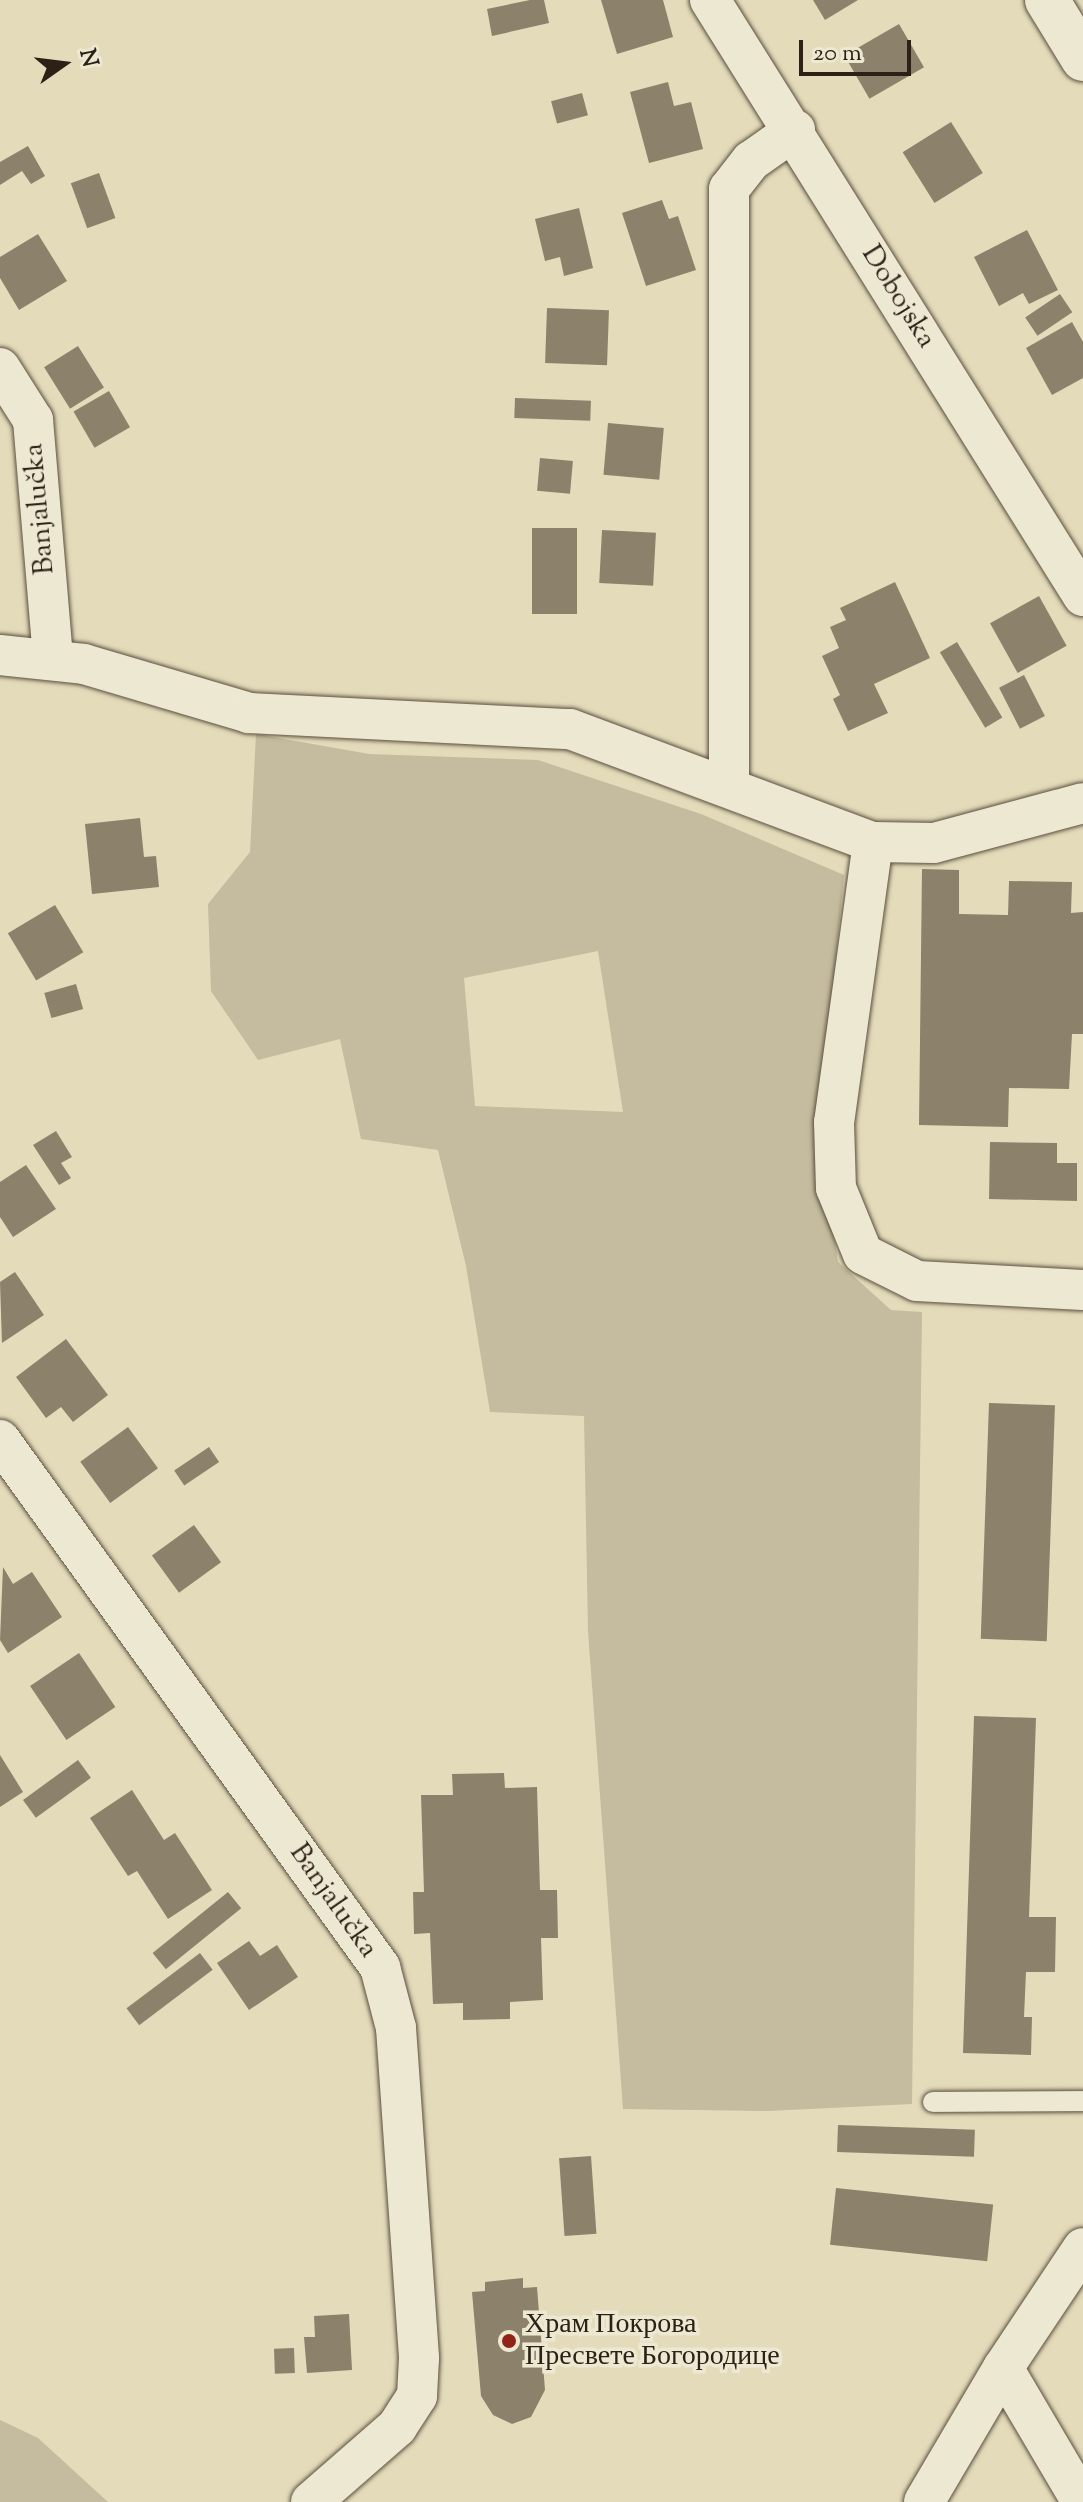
<!DOCTYPE html>
<meta charset="utf-8">
<style>
body{margin:0}
#map{position:relative;width:1083px;height:2502px;overflow:hidden;background:#e4dbba;font-family:"Sorts Mill Goudy",serif}
div>[style]{position:absolute}
[style*='--x']{left:calc(var(--x)*1px);top:calc(var(--y)*1px);width:calc(var(--w)*1px);rotate:calc(var(--a)*1deg)}
.green>*{inset:0;background:#c5bb9e}
.building>*{inset:0;background:#8c816b;transform-origin:0 0}
.roads{filter:drop-shadow(0 0 2px #5b4f3f) drop-shadow(0 0 2px #5b4f3f)}
.lane>*{height:20px;margin:-10px;padding:0 10px;transform-origin:10px;border-radius:10px;background:#ede8d2}
.street>*{height:40px;margin:-20px;padding:0 20px;transform-origin:20px;border-radius:20px;background:#ede8d2}
.secondary>*{height:44px;margin:-22px;padding:0 22px;transform-origin:22px;border-radius:22px;background:#ede8d2}
.dots>*{width:22px;height:22px;translate:-50% -50%;box-sizing:border-box;border:4px solid #ede8d2;border-radius:50%}
span{translate:-50% -50%;white-space:nowrap;text-align:center;line-height:1.15;-webkit-text-stroke:7px #ede8d2;paint-order:stroke}
.street-label{font-size:28px;color:#2d2016}
.poi-label{font-size:28px;color:#2d2016}
.left{translate:0 -50%;text-align:left}
.north{position:absolute;left:24px;top:24px;width:80px;height:80px;-webkit-text-stroke:6px #ede8d2;paint-order:stroke;rotate:76deg;font-size:22px;font-weight:700;line-height:32px;text-align:center;color:#2d2016}
.north::after{content:'';display:block;margin:auto;width:28px;height:36px;background:#2d2016;clip-path:polygon(50% 0,100% 100%,50% 72%,0 100%)}
.scale{position:absolute;left:799px;top:40px;width:112px;height:36px;box-sizing:border-box;border:4px solid #2d2016;border-top:0;padding-left:10px;font-size:24px;line-height:28px;white-space:nowrap;color:#2d2016;-webkit-text-stroke:6px #ede8d2;paint-order:stroke}
</style>
<div id="map">
<div class="green">
<i style="clip-path:polygon(evenodd,256px 734px,369px 754px,538px 760px,701px 814px,844px 875px,819px 1133px,838px 1262px,891px 1310px,922px 1312px,912px 2104px,768px 2111px,623px 2109px,588px 1631px,584px 1416px,490px 1412px,466px 1266px,438px 1150px,361px 1139px,340px 1039px,258px 1060px,211px 991px,208px 904px,250px 852px,256px 734px,598px 951px,623px 1112px,475px 1106px,464px 978px,598px 951px)"></i>
<i style="clip-path:polygon(0 2420px,38px 2438px,108px 2502px,0 2502px)"></i>
</div>
<div class="building">
<i style="clip-path:polygon(530px 0,544px 0,549px 23px,492px 36px,487px 9px)"></i>
<i style="clip-path:polygon(601px 0,663px 0,673px 37px,617px 54px)"></i>
<i style="clip-path:polygon(813px 0,858px 0,825px 20px)"></i>
<i style="left:899px;top:24px;width:50px;height:63px;rotate:60deg"></i>
<i style="clip-path:polygon(668px 82px,674px 106px,691px 102px,703px 149px,649px 163px,630px 92px)"></i>
<i style="left:582px;top:93px;width:23px;height:32px;rotate:75deg"></i>
<i style="left:951px;top:122px;width:60px;height:57px;rotate:58deg"></i>
<i style="clip-path:polygon(28px 146px,45px 176px,31px 184px,22px 171px,0 185px,0 162px)"></i>
<i style="left:99px;top:173px;width:48px;height:30px;rotate:70deg"></i>
<i style="clip-path:polygon(662px 200px,669px 219px,678px 216px,696px 270px,646px 286px,622px 213px)"></i>
<i style="clip-path:polygon(579px 208px,593px 268px,564px 276px,560px 257px,545px 261px,535px 219px)"></i>
<i style="clip-path:polygon(1027px 230px,1058px 290px,1029px 304px,1023px 293px,999px 306px,974px 257px)"></i>
<i style="clip-path:polygon(38px 234px,67px 281px,19px 310px,0 278px,0 257px)"></i>
<i style="left:1060px;top:294px;width:22px;height:42px;rotate:56deg"></i>
<i style="left:547px;top:308px;width:62px;height:55px;rotate:2deg"></i>
<i style="clip-path:polygon(1072px 322px,1083px 342px,1083px 378px,1052px 395px,1026px 348px)"></i>
<i style="left:78px;top:346px;width:49px;height:40px;rotate:58deg"></i>
<i style="left:109px;top:391px;width:42px;height:41px;rotate:60deg"></i>
<i style="left:515px;top:398px;width:76px;height:20px;rotate:2deg"></i>
<i style="left:608px;top:423px;width:56px;height:52px;rotate:5deg"></i>
<i style="left:540px;top:458px;width:33px;height:33px;rotate:5deg"></i>
<i style="left:532px;top:528px;width:45px;height:86px"></i>
<i style="left:602px;top:530px;width:54px;height:53px;rotate:3deg"></i>
<i style="clip-path:polygon(895px 582px,930px 658px,874px 684px,888px 713px,848px 731px,833px 699px,840px 695px,822px 656px,839px 648px,830px 627px,846px 620px,840px 608px)"></i>
<i style="left:1039px;top:596px;width:57px;height:56px;rotate:61deg"></i>
<i style="left:957px;top:642px;width:88px;height:20px;rotate:59deg"></i>
<i style="left:1024px;top:675px;width:46px;height:28px;rotate:63deg"></i>
<i style="clip-path:polygon(140px 818px,144px 857px,156px 856px,159px 887px,92px 894px,85px 824px)"></i>
<i style="clip-path:polygon(922px 869px,959px 870px,959px 914px,1008px 915px,1009px 881px,1072px 882px,1071px 913px,1083px 912px,1083px 1034px,1072px 1034px,1069px 1089px,1009px 1088px,1008px 1127px,919px 1125px)"></i>
<i style="left:55px;top:905px;width:55px;height:55px;rotate:59deg"></i>
<i style="left:76px;top:984px;width:26px;height:33px;rotate:74deg"></i>
<i style="clip-path:polygon(56px 1131px,72px 1157px,61px 1163px,71px 1178px,59px 1185px,33px 1145px)"></i>
<i style="clip-path:polygon(990px 1142px,1057px 1143px,1057px 1163px,1077px 1163px,1077px 1201px,989px 1199px)"></i>
<i style="clip-path:polygon(26px 1165px,56px 1209px,13px 1237px,0 1217px,0 1182px)"></i>
<i style="clip-path:polygon(15px 1272px,44px 1315px,2px 1343px,0 1282px)"></i>
<i style="clip-path:polygon(66px 1339px,108px 1395px,73px 1422px,61px 1407px,46px 1418px,16px 1377px)"></i>
<i style="left:989px;top:1403px;width:66px;height:236px;rotate:2deg"></i>
<i style="left:128px;top:1427px;width:51px;height:59px;rotate:54deg"></i>
<i style="left:209px;top:1447px;width:18px;height:42px;rotate:56deg"></i>
<i style="left:194px;top:1525px;width:46px;height:52px;rotate:54deg"></i>
<i style="clip-path:polygon(3px 1567px,13px 1584px,32px 1572px,62px 1617px,8px 1653px,0 1640px)"></i>
<i style="left:79px;top:1653px;width:65px;height:59px;rotate:56deg"></i>
<i style="clip-path:polygon(974px 1716px,1036px 1718px,1029px 1917px,1056px 1917px,1055px 1972px,1026px 1972px,1024px 2017px,1032px 2017px,1031px 2055px,963px 2053px)"></i>
<i style="clip-path:polygon(0 1755px,23px 1792px,0 1807px)"></i>
<i style="left:78px;top:1760px;width:22px;height:68px;rotate:54deg"></i>
<i style="clip-path:polygon(504px 1773px,505px 1788px,537px 1787px,540px 1890px,557px 1890px,558px 1938px,541px 1938px,543px 2000px,510px 2002px,510px 2019px,463px 2020px,463px 2003px,433px 2004px,430px 1933px,414px 1934px,413px 1892px,424px 1892px,421px 1795px,453px 1795px,452px 1774px)"></i>
<i style="clip-path:polygon(132px 1790px,164px 1840px,175px 1833px,212px 1890px,168px 1919px,137px 1871px,128px 1876px,90px 1818px)"></i>
<i style="left:228px;top:1892px;width:21px;height:97px;rotate:51deg"></i>
<i style="clip-path:polygon(249px 1941px,260px 1956px,277px 1945px,298px 1977px,249px 2010px,217px 1963px)"></i>
<i style="left:200px;top:1953px;width:21px;height:92px;rotate:53deg"></i>
<i style="left:838px;top:2125px;width:137px;height:27px;rotate:2deg"></i>
<i style="left:591px;top:2156px;width:78px;height:32px;rotate:86deg"></i>
<i style="left:836px;top:2188px;width:158px;height:57px;rotate:6deg"></i>
<i style="clip-path:polygon(523px 2278px,523px 2288px,537px 2287px,545px 2390px,531px 2417px,512px 2424px,493px 2415px,481px 2396px,472px 2292px,485px 2291px,485px 2282px)"></i>
<i style="clip-path:polygon(349px 2314px,352px 2370px,307px 2373px,304px 2337px,315px 2337px,314px 2316px)"></i>
<i style="left:294px;top:2348px;width:25px;height:20px;rotate:88deg"></i>
</div>
<div class="roads">
<div class="lane">
<i style="--x:933;--y:2102;--w:150;--a:-0.4"></i>
</div>
<div class="street">
<i style="--x:710;--y:0;--w:703;--a:57.96"></i>
<i style="--x:0;--y:368;--w:62;--a:57.6"></i>
<i style="--x:33;--y:420;--w:240;--a:85.2"></i>
<i style="--x:0;--y:655;--w:84;--a:6.1"></i>
<i style="--x:84;--y:664;--w:172;--a:16.5"></i>
<i style="--x:249;--y:713;--w:321;--a:2.9"></i>
<i style="--x:570;--y:729;--w:323;--a:20.5"></i>
<i style="--x:873;--y:842;--w:61;--a:0.9"></i>
<i style="--x:934;--y:843;--w:154;--a:-15"></i>
<i style="--x:729;--y:786;--w:597;--a:-90"></i>
<i style="--x:729;--y:189;--w:36;--a:-52"></i>
<i style="--x:751;--y:161;--w:54;--a:-35.2"></i>
<i style="--x:873;--y:842;--w:283;--a:97.9"></i>
<i style="--x:834;--y:1122;--w:66;--a:88.3"></i>
<i style="--x:836;--y:1188;--w:71;--a:67.8"></i>
<i style="--x:863;--y:1254;--w:60;--a:26.6"></i>
<i style="--x:917;--y:1281;--w:166;--a:3.1"></i>
<i style="--x:0;--y:1440;--w:650;--a:54.21"></i>
<i style="--x:380;--y:1967;--w:63;--a:75.3"></i>
<i style="--x:396;--y:2028;--w:331;--a:86"></i>
<i style="--x:419;--y:2358;--w:38;--a:93"></i>
<i style="--x:417;--y:2396;--w:37;--a:123"></i>
<i style="--x:397;--y:2427;--w:114;--a:138.9"></i>
<i style="--x:1003;--y:2368;--w:156;--a:59.5"></i>
<i style="--x:924;--y:2502;--w:156;--a:-59.5"></i>
<i style="--x:1003;--y:2368;--w:144;--a:-56.3"></i>
</div>
<div class="secondary">
<i style="--x:1047;--y:0;--w:69;--a:58.6"></i>
</div>
</div>
<div class="dots">
<i style="left:509px;top:2341px;background:#8f2418"></i>
</div>
<div class="street-label">
<span style="left:898px;top:297px;rotate:58deg">Dobojska</span>
<span style="left:40px;top:509px;rotate:-95deg">Banjalučka</span>
<span style="left:333px;top:1901px;rotate:55deg">Banjalučka</span>
</div>
<div class="poi-label">
<span class="left" style="left:525px;top:2341px">Храм Покрова<br>Пресвете Богородице</span>
</div>
<div class="north">N</div>
<div class="scale">20 m</div>
</div>
